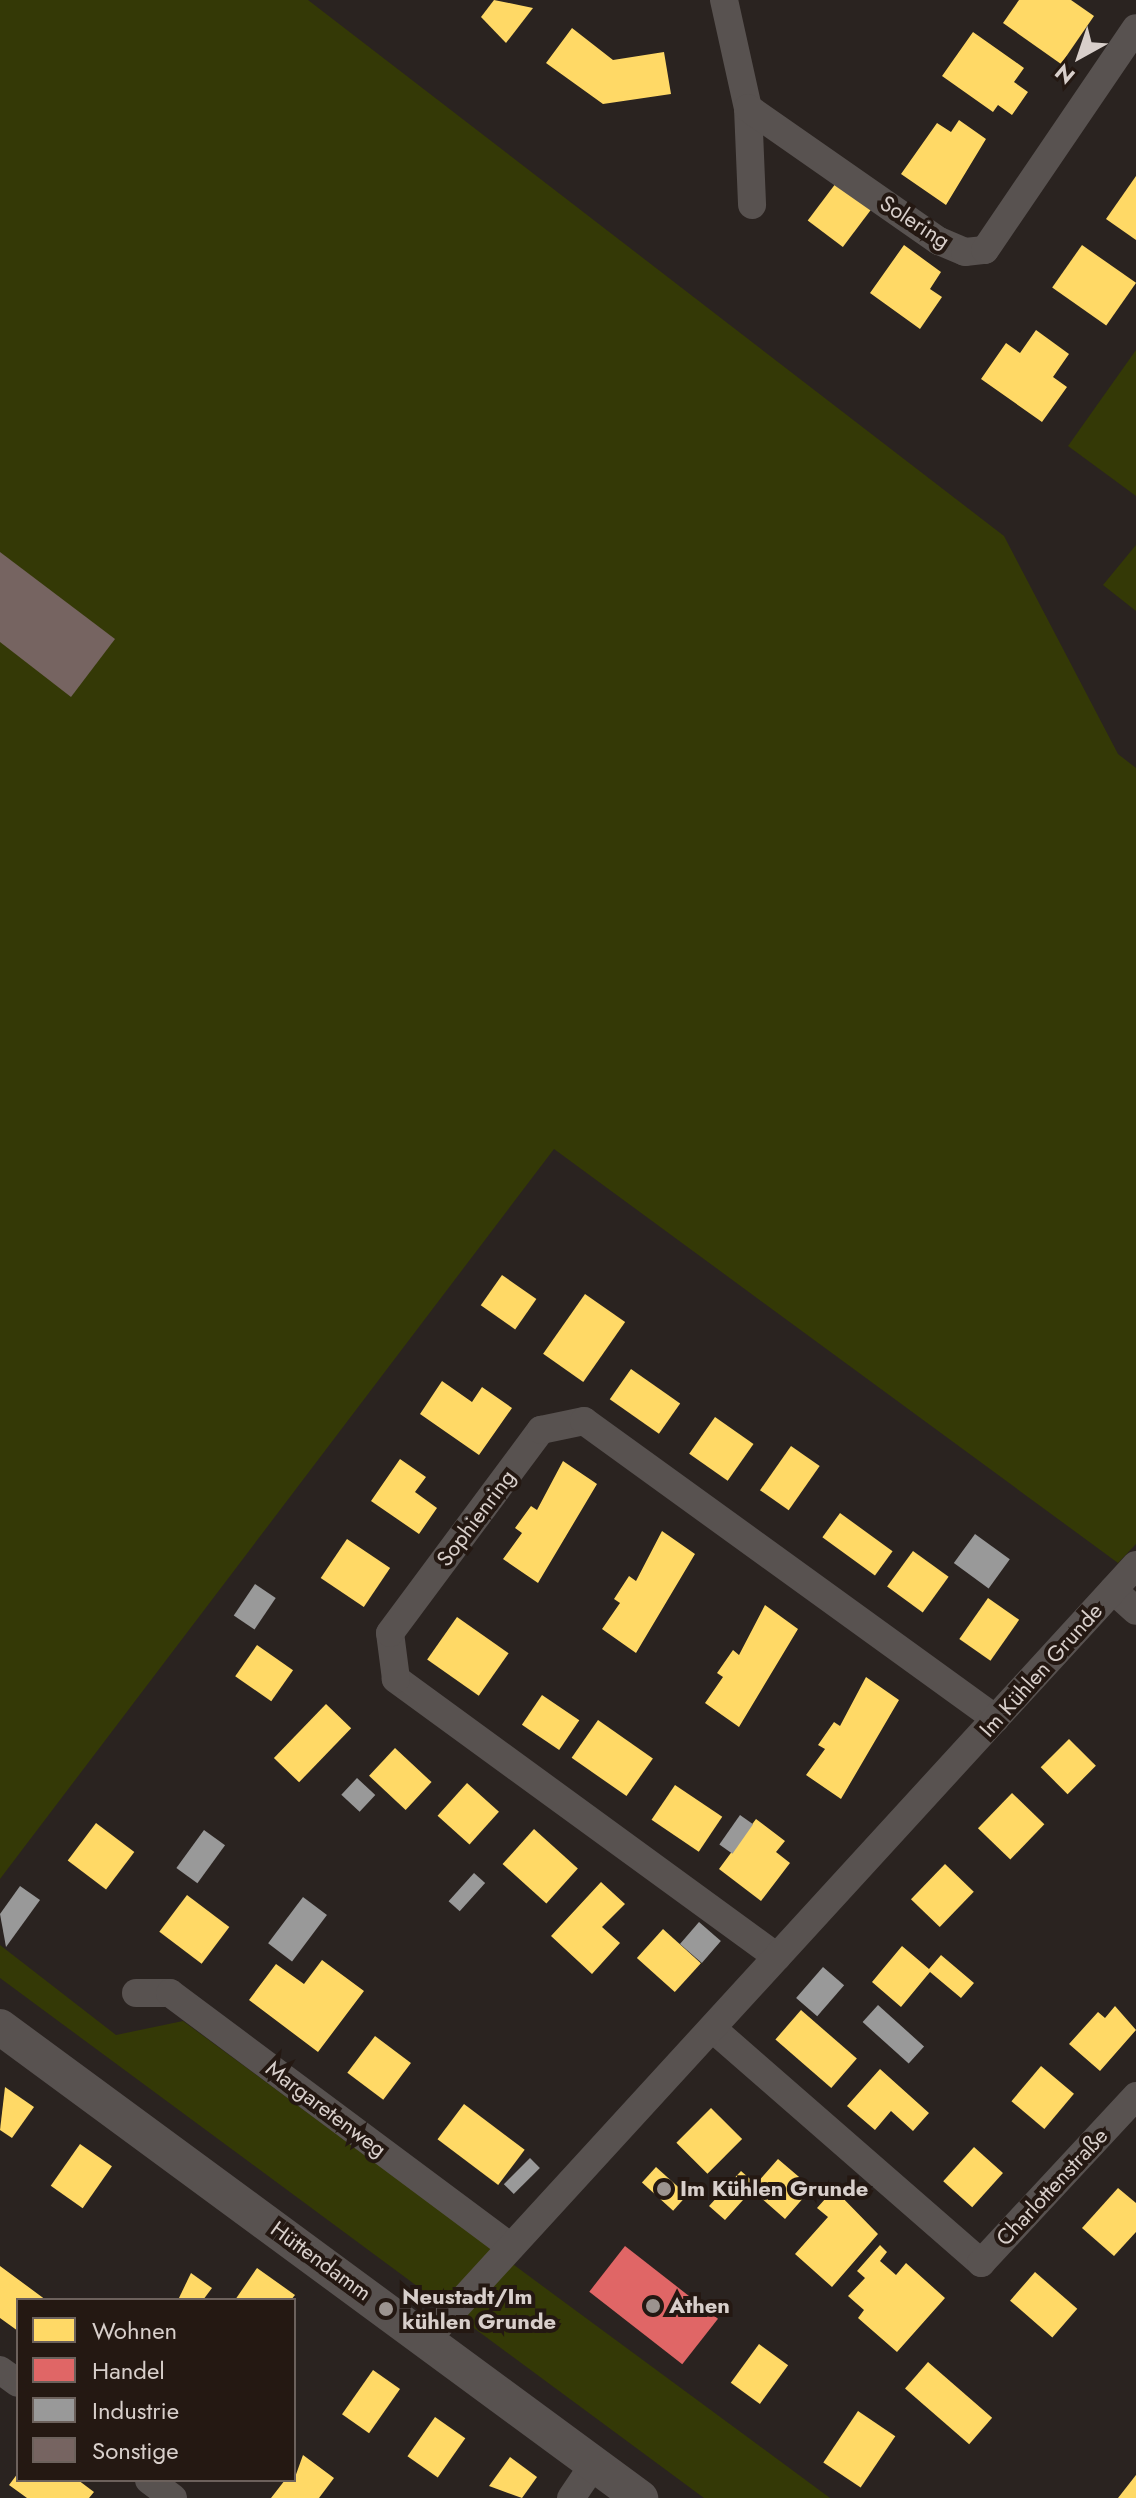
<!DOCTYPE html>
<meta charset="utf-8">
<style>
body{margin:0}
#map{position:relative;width:1136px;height:2498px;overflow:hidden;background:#2a2320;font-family:Jost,sans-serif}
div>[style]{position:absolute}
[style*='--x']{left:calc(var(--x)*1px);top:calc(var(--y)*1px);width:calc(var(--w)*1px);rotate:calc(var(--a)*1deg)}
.green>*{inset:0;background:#343906}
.homes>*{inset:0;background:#ffd966;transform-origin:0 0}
.shops>*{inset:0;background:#e06666;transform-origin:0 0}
.industry>*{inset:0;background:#999;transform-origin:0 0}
.building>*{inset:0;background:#766461}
.minor>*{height:28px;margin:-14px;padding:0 14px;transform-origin:14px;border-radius:14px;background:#585250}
.tertiary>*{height:36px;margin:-18px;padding:0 18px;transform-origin:18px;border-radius:18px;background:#585250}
.dots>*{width:22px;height:22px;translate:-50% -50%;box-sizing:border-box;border:4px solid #241812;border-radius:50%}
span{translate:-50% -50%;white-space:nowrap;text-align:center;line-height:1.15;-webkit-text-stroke:8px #241812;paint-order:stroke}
.street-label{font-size:22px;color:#d8cfcb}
.poi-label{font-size:22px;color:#d8cfcb;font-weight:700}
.left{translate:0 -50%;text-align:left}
.legend{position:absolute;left:16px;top:2298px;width:280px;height:184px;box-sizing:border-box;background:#241812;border:2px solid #6c615c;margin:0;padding:10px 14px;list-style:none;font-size:24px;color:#d8cfcb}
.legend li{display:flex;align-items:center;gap:16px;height:40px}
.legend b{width:40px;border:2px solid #6c615c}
.north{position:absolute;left:1040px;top:16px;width:80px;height:80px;-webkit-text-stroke:6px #241812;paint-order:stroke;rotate:220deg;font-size:22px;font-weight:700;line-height:32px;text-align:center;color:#d8cfcb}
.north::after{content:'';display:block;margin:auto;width:28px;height:36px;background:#d8cfcb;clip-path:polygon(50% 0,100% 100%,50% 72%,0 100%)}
</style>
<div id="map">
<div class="green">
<i style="clip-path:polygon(0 0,308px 0,1004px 536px,1118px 754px,1136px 768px,1136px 1544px,1118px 1563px,554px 1149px,0 1879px)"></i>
<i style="clip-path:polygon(1136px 350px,1136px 496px,1068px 446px)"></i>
<i style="clip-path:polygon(1136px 545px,1136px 611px,1103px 585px)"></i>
<i style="clip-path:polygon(0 1945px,116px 2035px,183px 2021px,830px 2498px,704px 2498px,0 1978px)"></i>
</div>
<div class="homes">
<i style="clip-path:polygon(494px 0,533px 8px,506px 43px,481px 17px)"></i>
<i style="clip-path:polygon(1019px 0,1071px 0,1094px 16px,1061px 64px,1003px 23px)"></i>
<i style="clip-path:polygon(572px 28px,613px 60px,664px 52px,671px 94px,603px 104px,546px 63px)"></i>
<i style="clip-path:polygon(973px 32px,1024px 68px,1014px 82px,1028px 92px,1012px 115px,998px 105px,993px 112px,942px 76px)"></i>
<i style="clip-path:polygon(959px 120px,986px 139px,946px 205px,901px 174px,937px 123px,951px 132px)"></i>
<i style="clip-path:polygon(1136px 176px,1136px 240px,1106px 219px)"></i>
<i style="left:836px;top:183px;width:44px;height:47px;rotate:37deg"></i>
<i style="clip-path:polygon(904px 245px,941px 272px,930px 289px,942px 297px,920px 329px,870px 293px)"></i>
<i style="left:1082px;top:245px;width:66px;height:52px;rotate:35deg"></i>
<i style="clip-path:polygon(1036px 330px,1069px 354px,1053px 377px,1067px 387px,1042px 422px,981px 379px,1006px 343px,1020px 353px)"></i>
<i style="left:502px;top:1275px;width:42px;height:37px;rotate:35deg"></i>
<i style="left:585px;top:1294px;width:49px;height:73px;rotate:35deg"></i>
<i style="left:631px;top:1369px;width:60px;height:37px;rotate:35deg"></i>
<i style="clip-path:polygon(442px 1381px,472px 1402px,482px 1387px,512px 1408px,479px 1455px,420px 1414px)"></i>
<i style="left:715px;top:1417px;width:47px;height:45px;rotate:35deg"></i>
<i style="left:791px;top:1446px;width:35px;height:54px;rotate:35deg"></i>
<i style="clip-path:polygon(400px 1459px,426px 1477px,415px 1492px,437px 1508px,419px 1534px,371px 1501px)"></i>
<i style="clip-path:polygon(563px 1461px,597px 1484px,538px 1583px,503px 1559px,522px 1533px,515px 1528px,531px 1506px,537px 1510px)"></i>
<i style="left:840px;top:1513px;width:65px;height:30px;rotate:36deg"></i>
<i style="clip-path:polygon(662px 1531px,695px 1554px,636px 1653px,602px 1629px,620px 1603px,614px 1599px,629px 1576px,636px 1581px)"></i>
<i style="left:347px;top:1539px;width:52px;height:47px;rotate:34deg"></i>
<i style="left:913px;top:1551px;width:44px;height:44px;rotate:36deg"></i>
<i style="left:988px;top:1598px;width:38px;height:50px;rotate:35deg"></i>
<i style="clip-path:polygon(765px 1605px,798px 1629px,739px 1727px,705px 1703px,723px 1677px,717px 1673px,733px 1650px,739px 1655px)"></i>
<i style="left:457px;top:1617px;width:63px;height:52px;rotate:35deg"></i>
<i style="left:257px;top:1645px;width:44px;height:38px;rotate:35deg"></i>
<i style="clip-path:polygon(866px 1677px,899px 1700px,841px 1799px,806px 1775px,825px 1749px,818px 1745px,834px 1722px,840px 1726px)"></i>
<i style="left:542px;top:1695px;width:45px;height:36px;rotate:34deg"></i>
<i style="left:326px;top:1704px;width:35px;height:75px;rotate:44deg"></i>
<i style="left:598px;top:1720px;width:67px;height:46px;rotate:35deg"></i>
<i style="left:1069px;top:1739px;width:38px;height:40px;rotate:45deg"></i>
<i style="left:395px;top:1748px;width:50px;height:38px;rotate:43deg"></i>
<i style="left:467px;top:1783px;width:43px;height:44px;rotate:42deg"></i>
<i style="left:675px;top:1785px;width:57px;height:42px;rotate:34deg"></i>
<i style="left:1012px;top:1793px;width:45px;height:49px;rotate:44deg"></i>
<i style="clip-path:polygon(756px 1819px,785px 1841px,776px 1852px,790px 1863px,761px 1901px,719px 1869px)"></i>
<i style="left:96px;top:1823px;width:48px;height:47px;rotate:37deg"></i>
<i style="left:534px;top:1829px;width:59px;height:47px;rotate:42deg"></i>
<i style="left:945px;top:1864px;width:40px;height:49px;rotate:44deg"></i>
<i style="clip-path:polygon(601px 1882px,625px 1904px,602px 1927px,620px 1943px,592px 1974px,551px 1936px)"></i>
<i style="left:187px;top:1895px;width:53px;height:46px;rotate:37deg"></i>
<i style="left:663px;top:1929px;width:51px;height:39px;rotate:42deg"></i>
<i style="clip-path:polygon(902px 1946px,929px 1969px,941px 1955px,974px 1983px,961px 1998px,930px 1972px,901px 2007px,872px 1982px)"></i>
<i style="clip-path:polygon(322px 1960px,364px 1991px,318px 2052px,249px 2000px,276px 1964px,304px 1984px)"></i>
<i style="clip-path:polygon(1115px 2006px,1136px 2030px,1100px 2071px,1069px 2044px,1098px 2012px,1105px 2018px)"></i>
<i style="left:801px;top:2010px;width:74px;height:39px;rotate:41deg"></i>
<i style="left:375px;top:2036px;width:45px;height:46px;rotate:37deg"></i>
<i style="left:1041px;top:2066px;width:43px;height:46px;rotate:40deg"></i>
<i style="clip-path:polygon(880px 2069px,929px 2113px,913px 2131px,891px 2111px,875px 2130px,847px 2106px)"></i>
<i style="clip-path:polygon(5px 2087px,34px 2107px,12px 2138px,0 2130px)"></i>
<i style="left:464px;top:2104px;width:76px;height:44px;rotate:37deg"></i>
<i style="left:711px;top:2108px;width:44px;height:49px;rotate:45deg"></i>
<i style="left:80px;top:2144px;width:39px;height:51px;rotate:35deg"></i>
<i style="left:974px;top:2147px;width:39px;height:46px;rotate:42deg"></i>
<i style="clip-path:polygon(778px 2159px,812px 2188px,785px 2219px,752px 2190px,725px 2220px,709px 2206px,741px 2171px,756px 2184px)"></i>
<i style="left:656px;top:2167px;width:42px;height:21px;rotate:42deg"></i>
<i style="clip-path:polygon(1118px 2188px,1136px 2203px,1136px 2232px,1114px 2256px,1082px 2228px)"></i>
<i style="clip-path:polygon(834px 2189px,878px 2234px,832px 2287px,795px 2254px,828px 2217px,817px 2208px)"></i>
<i style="clip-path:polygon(880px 2245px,887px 2252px,880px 2261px,896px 2275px,906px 2263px,945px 2298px,897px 2352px,858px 2318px,864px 2310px,848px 2296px,865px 2278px,857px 2271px)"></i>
<i style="clip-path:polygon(0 2266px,46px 2300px,18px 2300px,18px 2331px,0 2318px)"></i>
<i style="clip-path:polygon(257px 2268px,295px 2295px,291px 2300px,235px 2300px)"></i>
<i style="left:1035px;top:2272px;width:56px;height:38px;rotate:41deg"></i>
<i style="clip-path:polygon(191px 2273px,212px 2288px,203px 2300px,178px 2300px)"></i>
<i style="left:759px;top:2344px;width:36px;height:48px;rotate:36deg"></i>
<i style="left:928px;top:2362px;width:85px;height:35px;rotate:41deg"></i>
<i style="left:373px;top:2370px;width:33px;height:54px;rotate:35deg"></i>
<i style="left:858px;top:2411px;width:45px;height:62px;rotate:34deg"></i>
<i style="left:435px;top:2417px;width:37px;height:48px;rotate:35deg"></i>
<i style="clip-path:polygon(303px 2455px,334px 2478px,319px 2498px,271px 2498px,285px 2480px,294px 2480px)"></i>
<i style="clip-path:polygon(510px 2457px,537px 2477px,522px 2498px,489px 2486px)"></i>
<i style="clip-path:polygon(18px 2473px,18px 2480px,78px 2480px,94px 2492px,89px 2498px,27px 2498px,9px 2485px)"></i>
<i style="clip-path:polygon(1136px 2475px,1136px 2498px,1118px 2498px)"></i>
</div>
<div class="shops">
<i style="left:625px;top:2246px;width:118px;height:58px;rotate:38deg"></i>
</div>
<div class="industry">
<i style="left:975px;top:1534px;width:43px;height:36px;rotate:36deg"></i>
<i style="left:255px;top:1584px;width:25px;height:38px;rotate:34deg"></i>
<i style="left:357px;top:1778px;width:25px;height:23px;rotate:43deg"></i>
<i style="left:740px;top:1815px;width:16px;height:36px;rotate:35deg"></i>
<i style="left:204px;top:1830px;width:26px;height:47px;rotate:36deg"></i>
<i style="left:474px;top:1873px;width:15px;height:38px;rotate:42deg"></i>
<i style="clip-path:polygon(20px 1886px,40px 1900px,6px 1947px,0 1914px)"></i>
<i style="left:303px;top:1897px;width:30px;height:58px;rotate:37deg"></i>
<i style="left:699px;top:1922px;width:29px;height:29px;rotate:41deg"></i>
<i style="left:823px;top:1967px;width:28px;height:41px;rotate:41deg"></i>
<i style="left:878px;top:2005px;width:62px;height:23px;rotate:42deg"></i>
<i style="left:530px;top:2158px;width:14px;height:37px;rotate:45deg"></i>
</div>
<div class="building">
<i style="clip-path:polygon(0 552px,115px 639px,71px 697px,0 642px)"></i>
</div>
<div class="minor">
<i style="--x:724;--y:0;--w:111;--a:77.5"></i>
<i style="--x:748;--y:108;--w:97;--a:87.6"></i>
<i style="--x:748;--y:108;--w:233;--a:34.9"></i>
<i style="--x:939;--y:241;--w:28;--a:23"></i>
<i style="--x:965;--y:252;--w:20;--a:-6"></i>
<i style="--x:985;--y:250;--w:268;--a:-55.8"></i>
<i style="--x:1113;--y:1590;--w:31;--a:42"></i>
<i style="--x:777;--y:1957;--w:472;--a:-143.9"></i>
<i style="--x:396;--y:1679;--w:46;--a:-97.4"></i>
<i style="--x:390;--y:1633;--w:253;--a:-53.4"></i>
<i style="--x:541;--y:1430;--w:44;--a:-11.8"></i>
<i style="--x:584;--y:1421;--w:508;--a:35.88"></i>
<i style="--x:136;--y:1993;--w:34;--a:0"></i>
<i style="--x:170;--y:1993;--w:424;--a:36.7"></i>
<i style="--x:713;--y:2029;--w:356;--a:41.1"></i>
<i style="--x:981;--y:2263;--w:228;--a:-47.1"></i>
<i style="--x:426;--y:2340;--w:1051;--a:-47.51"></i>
<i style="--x:0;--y:2370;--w:22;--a:36"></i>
<i style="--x:149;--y:2480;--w:30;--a:37"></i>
<i style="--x:571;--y:2498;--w:41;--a:-55.9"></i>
</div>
<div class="tertiary">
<i style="--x:0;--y:2027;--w:795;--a:36.35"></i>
</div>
<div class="dots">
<i style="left:664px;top:2189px;background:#9b938f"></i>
<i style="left:653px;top:2306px;background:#9b938f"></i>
<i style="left:386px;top:2309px;background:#9b938f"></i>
</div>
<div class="street-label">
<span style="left:915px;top:222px;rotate:33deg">Solering</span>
<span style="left:476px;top:1518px;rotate:-53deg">Sophienring</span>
<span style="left:1041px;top:1670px;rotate:-48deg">Im Kühlen Grunde</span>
<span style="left:326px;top:2109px;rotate:37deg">Margaretenweg</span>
<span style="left:1052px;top:2187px;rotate:-47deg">Charlottenstraße</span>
<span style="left:321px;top:2261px;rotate:36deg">Hüttendamm</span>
</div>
<div class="poi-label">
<span class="left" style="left:680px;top:2189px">Im Kühlen Grunde</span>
<span class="left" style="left:402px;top:2309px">Neustadt/Im<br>kühlen Grunde</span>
<span class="left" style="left:669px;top:2306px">Athen</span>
</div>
<ul class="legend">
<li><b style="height:22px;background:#ffd966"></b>Wohnen</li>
<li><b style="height:22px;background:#e06666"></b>Handel</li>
<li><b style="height:22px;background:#999"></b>Industrie</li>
<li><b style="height:22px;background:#766461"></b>Sonstige</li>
</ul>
<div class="north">N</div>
</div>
